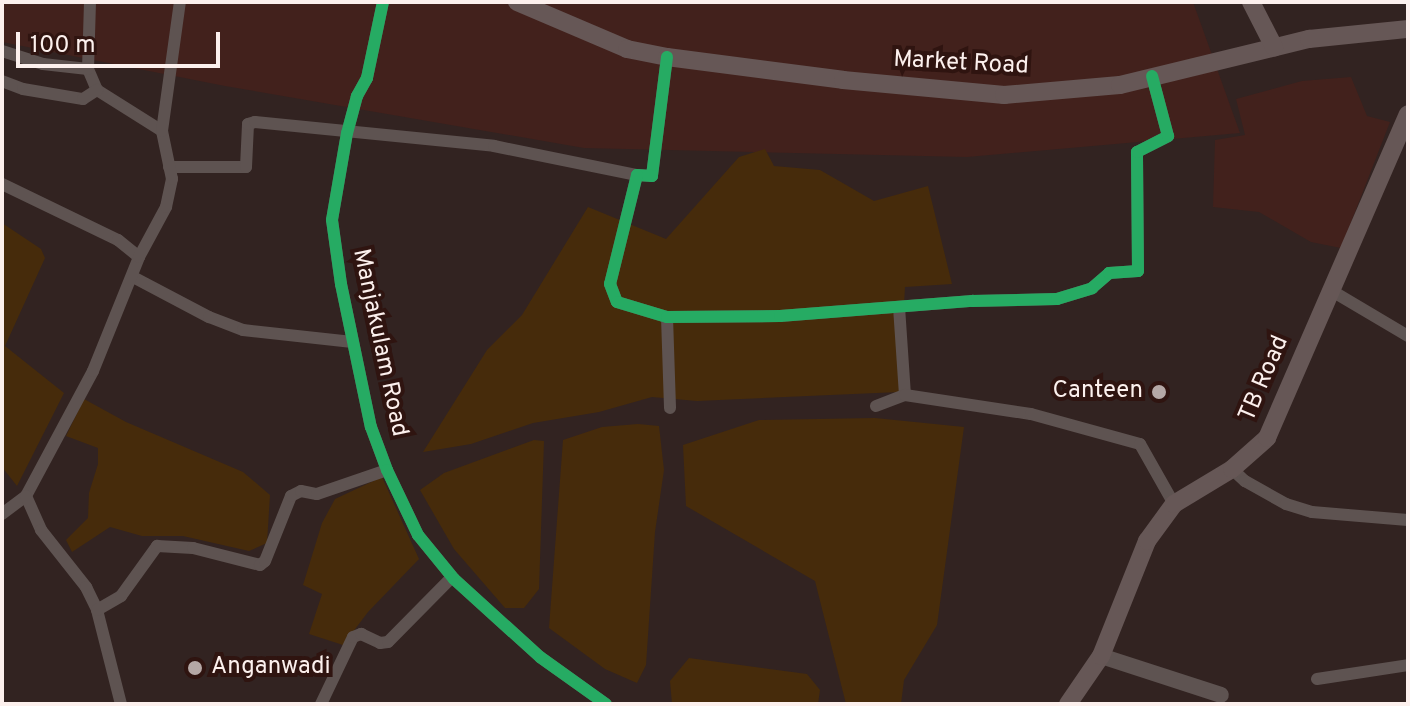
<!DOCTYPE html>
<style>
body{margin:0}
#map{position:relative;width:1410px;height:706px;overflow:hidden;background:#322321;font-family:Overpass,sans-serif}
div>[style]{position:absolute}
[style*='--x']{left:calc(var(--x)*1px);top:calc(var(--y)*1px);width:calc(var(--w)*1px);rotate:calc(var(--a)*1deg)}
.built>*{inset:0;background:#42211c}
.green>*{inset:0;background:#462b0b}
.minor>*{height:12px;margin:-6px;padding:0 6px;transform-origin:6px;border-radius:6px;background:#5e5351}
.tertiary>*{height:16px;margin:-8px;padding:0 8px;transform-origin:8px;border-radius:8px;background:#5e5351}
.secondary>*{height:18px;margin:-9px;padding:0 9px;transform-origin:9px;border-radius:9px;background:#665756}
.cycleway>*{height:12px;margin:-6px;padding:0 6px;transform-origin:6px;border-radius:6px;background:#26ab63}
.dots>*{width:22px;height:22px;translate:-50% -50%;box-sizing:border-box;border:4px solid #2f1410;border-radius:50%}
span{translate:-50% -50%;white-space:nowrap;text-align:center;line-height:1.15;-webkit-text-stroke:8px #2f1410;paint-order:stroke}
.street-label{font-size:24px;color:#fcf0ed}
.poi-label{font-size:24px;color:#fcf0ed}
.right{translate:-100% -50%;text-align:right}
.left{translate:0 -50%;text-align:left}
.frame{position:absolute;inset:0;border:4px solid #fcf0ed;pointer-events:none}
.scale{position:absolute;left:16px;top:32px;width:204px;height:36px;box-sizing:border-box;border:4px solid #fcf0ed;border-top:0;padding-left:10px;font-size:24px;line-height:28px;white-space:nowrap;color:#fcf0ed;-webkit-text-stroke:6px #2f1410;paint-order:stroke}
</style>
<div id="map">
<div class="built">
<i style="clip-path:polygon(2px 2px,1193px 2px,1240px 133px,967px 157px,584px 148px,225px 86px,2px 42px)"></i>
<i style="clip-path:polygon(1351px 77px,1367px 116px,1390px 122px,1341px 248px,1311px 242px,1259px 212px,1213px 207px,1215px 140px,1245px 135px,1236px 99px,1302px 81px)"></i>
</div>
<div class="green">
<i style="clip-path:polygon(765px 149px,774px 166px,820px 170px,874px 201px,928px 186px,952px 284px,905px 287px,899px 392px,697px 401px,652px 397px,599px 412px,533px 423px,471px 444px,423px 452px,487px 350px,522px 315px,588px 207px,666px 239px,739px 157px)"></i>
<i style="clip-path:polygon(2px 223px,41px 249px,45px 258px,5px 346px,64px 393px,17px 486px,2px 467px)"></i>
<i style="clip-path:polygon(84px 399px,126px 422px,243px 472px,270px 495px,267px 543px,249px 551px,183px 536px,142px 536px,110px 527px,72px 552px,66px 540px,88px 518px,89px 493px,98px 464px,98px 448px,66px 436px)"></i>
<i style="clip-path:polygon(875px 418px,964px 427px,937px 625px,904px 680px,901px 704px,846px 704px,815px 581px,686px 506px,683px 445px,759px 420px)"></i>
<i style="clip-path:polygon(638px 424px,659px 426px,664px 470px,655px 532px,646px 665px,637px 683px,605px 669px,549px 628px,563px 440px,602px 427px)"></i>
<i style="clip-path:polygon(534px 440px,544px 441px,539px 589px,524px 608px,505px 608px,454px 549px,420px 490px,444px 473px)"></i>
<i style="clip-path:polygon(382px 477px,419px 559px,368px 612px,343px 645px,309px 634px,322px 594px,303px 585px,322px 523px,335px 499px)"></i>
<i style="clip-path:polygon(689px 658px,807px 674px,820px 690px,818px 704px,672px 704px,670px 681px)"></i>
</div>
<div class="minor">
<i style="--x:90;--y:2;--w:67;--a:91.7"></i>
<i style="--x:88;--y:69;--w:23;--a:67"></i>
<i style="--x:97;--y:90;--w:77;--a:32.2"></i>
<i style="--x:383;--y:2;--w:78;--a:101.9"></i>
<i style="--x:367;--y:78;--w:21;--a:119"></i>
<i style="--x:357;--y:96;--w:38;--a:105"></i>
<i style="--x:347;--y:133;--w:88;--a:99.8"></i>
<i style="--x:332;--y:220;--w:65;--a:82"></i>
<i style="--x:341;--y:284;--w:146;--a:78.2"></i>
<i style="--x:371;--y:427;--w:46;--a:69.6"></i>
<i style="--x:387;--y:470;--w:72;--a:64.5"></i>
<i style="--x:418;--y:535;--w:57;--a:50.7"></i>
<i style="--x:454;--y:579;--w:116;--a:42.2"></i>
<i style="--x:540;--y:657;--w:81;--a:35.5"></i>
<i style="--x:2;--y:51;--w:43;--a:17.6"></i>
<i style="--x:43;--y:64;--w:45;--a:6.3"></i>
<i style="--x:667;--y:57;--w:120;--a:97.2"></i>
<i style="--x:652;--y:176;--w:15;--a:-176"></i>
<i style="--x:637;--y:175;--w:112;--a:103.9"></i>
<i style="--x:610;--y:284;--w:19;--a:69"></i>
<i style="--x:617;--y:302;--w:52;--a:16.7"></i>
<i style="--x:667;--y:317;--w:113;--a:-0.5"></i>
<i style="--x:780;--y:316;--w:193;--a:-4.5"></i>
<i style="--x:972;--y:301;--w:85;--a:-1.3"></i>
<i style="--x:1057;--y:299;--w:37;--a:-17"></i>
<i style="--x:1092;--y:288;--w:23;--a:-41"></i>
<i style="--x:1109;--y:273;--w:29;--a:-4"></i>
<i style="--x:1138;--y:271;--w:119;--a:-90.5"></i>
<i style="--x:1137;--y:152;--w:35;--a:-27"></i>
<i style="--x:1168;--y:136;--w:62;--a:-104.9"></i>
<i style="--x:2;--y:81;--w:22;--a:21"></i>
<i style="--x:23;--y:89;--w:61;--a:9.5"></i>
<i style="--x:83;--y:99;--w:17;--a:-33"></i>
<i style="--x:169;--y:167;--w:77;--a:0"></i>
<i style="--x:246;--y:167;--w:43;--a:-87.3"></i>
<i style="--x:248;--y:124;--w:7;--a:-16"></i>
<i style="--x:255;--y:122;--w:240;--a:5.7"></i>
<i style="--x:494;--y:146;--w:146;--a:11.5"></i>
<i style="--x:2;--y:184;--w:129;--a:25.8"></i>
<i style="--x:118;--y:240;--w:27;--a:39"></i>
<i style="--x:133;--y:277;--w:86;--a:27.8"></i>
<i style="--x:209;--y:317;--w:36;--a:21"></i>
<i style="--x:243;--y:330;--w:110;--a:6.3"></i>
<i style="--x:1332;--y:291;--w:88;--a:30.6"></i>
<i style="--x:899;--y:307;--w:88;--a:86.1"></i>
<i style="--x:667;--y:317;--w:91;--a:88.1"></i>
<i style="--x:876;--y:406;--w:31;--a:-21"></i>
<i style="--x:905;--y:395;--w:127;--a:8.6"></i>
<i style="--x:1031;--y:414;--w:113;--a:15.4"></i>
<i style="--x:1140;--y:444;--w:69;--a:60.5"></i>
<i style="--x:1232;--y:469;--w:18;--a:43"></i>
<i style="--x:1245;--y:481;--w:47;--a:29.3"></i>
<i style="--x:1286;--y:504;--w:27;--a:17"></i>
<i style="--x:1312;--y:512;--w:96;--a:4.8"></i>
<i style="--x:26;--y:496;--w:142;--a:-61.8"></i>
<i style="--x:93;--y:371;--w:123;--a:-68"></i>
<i style="--x:139;--y:257;--w:57;--a:-61.6"></i>
<i style="--x:166;--y:207;--w:29;--a:-78"></i>
<i style="--x:172;--y:179;--w:49;--a:-101.8"></i>
<i style="--x:162;--y:131;--w:130;--a:-82.1"></i>
<i style="--x:2;--y:514;--w:30;--a:-37"></i>
<i style="--x:26;--y:496;--w:37;--a:66"></i>
<i style="--x:41;--y:530;--w:73;--a:51.7"></i>
<i style="--x:86;--y:587;--w:25;--a:64"></i>
<i style="--x:97;--y:610;--w:97;--a:75.7"></i>
<i style="--x:97;--y:610;--w:28;--a:-30"></i>
<i style="--x:121;--y:596;--w:62;--a:-54.2"></i>
<i style="--x:157;--y:546;--w:36;--a:3"></i>
<i style="--x:193;--y:548;--w:69;--a:14.2"></i>
<i style="--x:260;--y:565;--w:6;--a:-39"></i>
<i style="--x:265;--y:561;--w:70;--a:-68.2"></i>
<i style="--x:291;--y:496;--w:11;--a:-27"></i>
<i style="--x:301;--y:491;--w:16;--a:11"></i>
<i style="--x:317;--y:494;--w:74;--a:-18.9"></i>
<i style="--x:1317;--y:679;--w:92;--a:-8.7"></i>
<i style="--x:321;--y:704;--w:74;--a:-64.5"></i>
<i style="--x:353;--y:637;--w:9;--a:-21"></i>
<i style="--x:361;--y:634;--w:21;--a:25"></i>
<i style="--x:380;--y:643;--w:8;--a:-7"></i>
<i style="--x:388;--y:642;--w:91;--a:-45.4"></i>
</div>
<div class="tertiary">
<i style="--x:1101;--y:656;--w:126;--a:18"></i>
</div>
<div class="secondary">
<i style="--x:517;--y:2;--w:120;--a:23.1"></i>
<i style="--x:627;--y:49;--w:41;--a:11.3"></i>
<i style="--x:667;--y:57;--w:177;--a:7.4"></i>
<i style="--x:843;--y:80;--w:162;--a:5.3"></i>
<i style="--x:1004;--y:95;--w:116;--a:-4.9"></i>
<i style="--x:1120;--y:85;--w:195;--a:-13.7"></i>
<i style="--x:1309;--y:39;--w:100;--a:-5.8"></i>
<i style="--x:1251;--y:2;--w:51;--a:62.9"></i>
<i style="--x:1068;--y:704;--w:58;--a:-55.5"></i>
<i style="--x:1101;--y:656;--w:124;--a:-68.2"></i>
<i style="--x:1147;--y:541;--w:46;--a:-53.9"></i>
<i style="--x:1174;--y:504;--w:68;--a:-31.1"></i>
<i style="--x:1232;--y:469;--w:47;--a:-41.5"></i>
<i style="--x:1267;--y:438;--w:353;--a:-66.5"></i>
</div>
<div class="cycleway">
<i style="--x:383;--y:2;--w:78;--a:101.9"></i>
<i style="--x:367;--y:78;--w:21;--a:119"></i>
<i style="--x:357;--y:96;--w:38;--a:105"></i>
<i style="--x:347;--y:133;--w:88;--a:99.8"></i>
<i style="--x:332;--y:220;--w:65;--a:82"></i>
<i style="--x:341;--y:284;--w:146;--a:78.2"></i>
<i style="--x:371;--y:427;--w:46;--a:69.6"></i>
<i style="--x:387;--y:470;--w:72;--a:64.5"></i>
<i style="--x:418;--y:535;--w:57;--a:50.7"></i>
<i style="--x:454;--y:579;--w:116;--a:42.2"></i>
<i style="--x:540;--y:657;--w:81;--a:35.5"></i>
<i style="--x:667;--y:57;--w:120;--a:97.2"></i>
<i style="--x:652;--y:176;--w:15;--a:-176"></i>
<i style="--x:637;--y:175;--w:112;--a:103.9"></i>
<i style="--x:610;--y:284;--w:19;--a:69"></i>
<i style="--x:617;--y:302;--w:52;--a:16.7"></i>
<i style="--x:667;--y:317;--w:113;--a:-0.5"></i>
<i style="--x:780;--y:316;--w:193;--a:-4.5"></i>
<i style="--x:972;--y:301;--w:85;--a:-1.3"></i>
<i style="--x:1057;--y:299;--w:37;--a:-17"></i>
<i style="--x:1092;--y:288;--w:23;--a:-41"></i>
<i style="--x:1109;--y:273;--w:29;--a:-4"></i>
<i style="--x:1138;--y:271;--w:119;--a:-90.5"></i>
<i style="--x:1137;--y:152;--w:35;--a:-27"></i>
<i style="--x:1168;--y:136;--w:62;--a:-104.9"></i>
</div>
<div class="dots">
<i style="left:1159px;top:392px;background:#b5a8a6"></i>
<i style="left:195px;top:668px;background:#b5a8a6"></i>
</div>
<div class="street-label">
<span style="left:961px;top:64px;rotate:3deg">Market Road</span>
<span style="left:379px;top:343px;rotate:78deg">Manjakulam Road</span>
<span style="left:1265px;top:379px;rotate:-67deg">TB Road</span>
</div>
<div class="poi-label">
<span class="right" style="left:1143px;top:392px">Canteen</span>
<span class="left" style="left:211px;top:668px">Anganwadi</span>
</div>
<div class="frame"></div>
<div class="scale">100 m</div>
</div>
